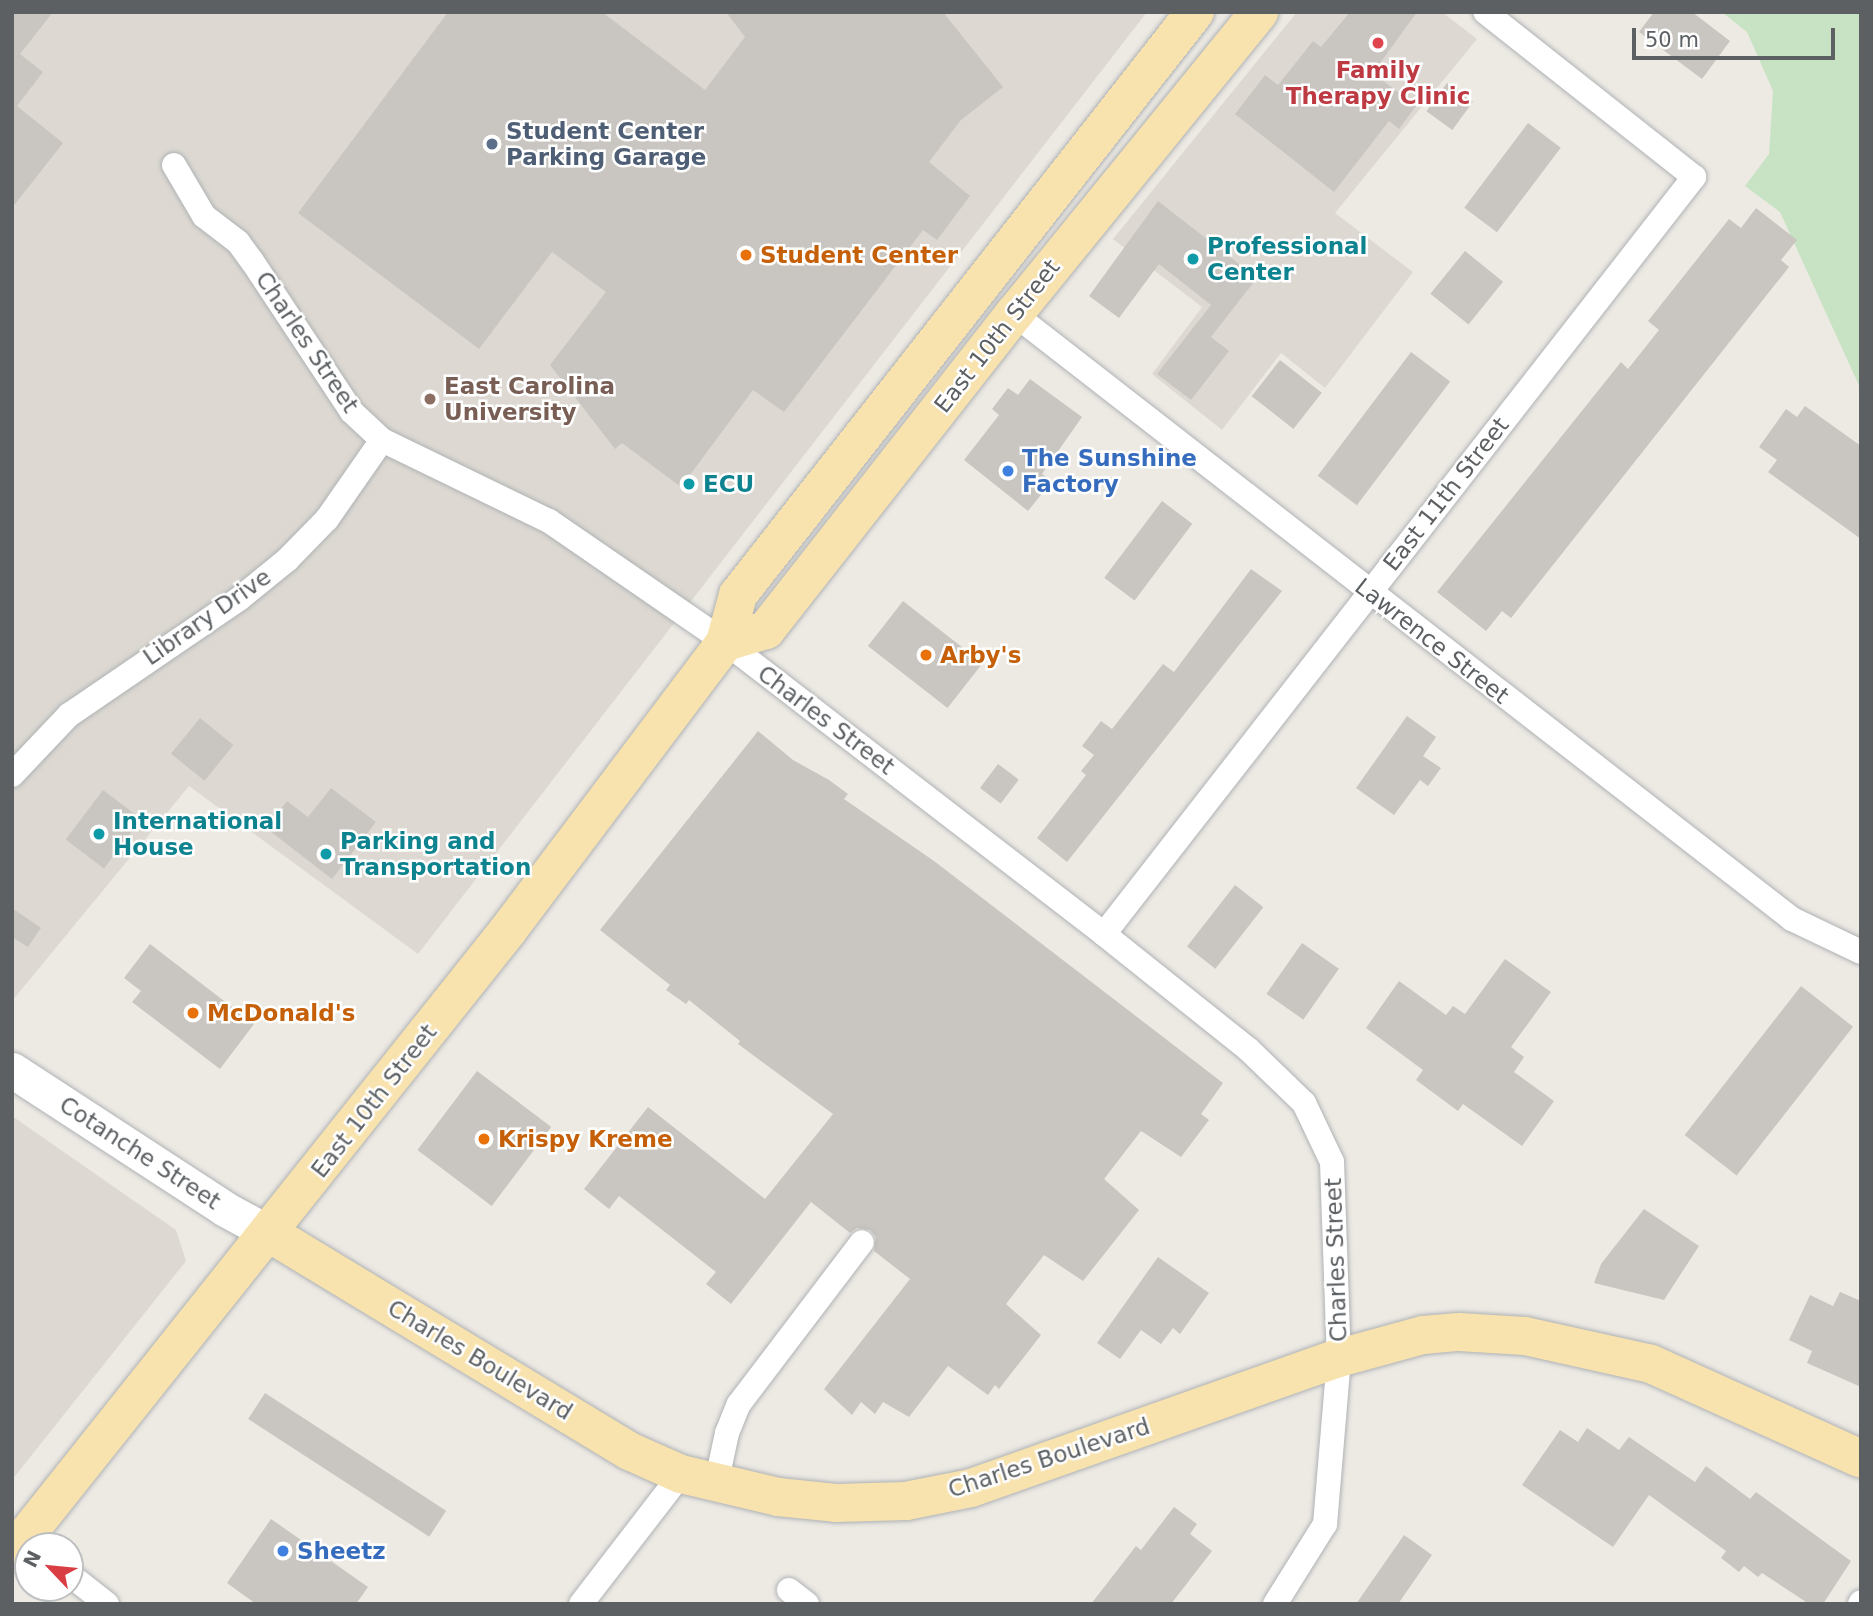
<!DOCTYPE html>
<style>
body{margin:0}
#map{position:relative;width:1873px;height:1616px;overflow:hidden;background:#edeae4;font-family:"DejaVu Sans",sans-serif}
div>[style]{position:absolute}
[style*='--x']{left:calc(var(--x)*1px);top:calc(var(--y)*1px);width:calc(var(--w)*1px);rotate:calc(var(--a)*1deg)}
.education>*{inset:0;background:#ddd9d2}
.green>*{inset:0;background:#c7e3c3}
.building>*{inset:0;background:#c9c5c0;transform-origin:0 0}
.roads{filter:drop-shadow(0 0 2px #afb2b5) drop-shadow(0 0 2px #afb2b5)}
.minor>*{height:24px;margin:-12px;padding:0 12px;transform-origin:12px;border-radius:12px;background:#fff}
.secondary>*{height:35px;margin:-17.5px;padding:0 17.5px;transform-origin:17.5px;border-radius:17.5px;background:#fff}
.primary>*{height:38px;margin:-19px;padding:0 19px;transform-origin:19px;border-radius:19px;background:#f8e3af}
.dots>*{width:19px;height:19px;translate:-50% -50%;box-sizing:border-box;border:4px solid #fff;border-radius:50%}
span{translate:-50% -50%;white-space:nowrap;text-align:center;line-height:1.15;-webkit-text-stroke:5px #fff;paint-order:stroke}
.health-label{font-size:23px;color:#be3a42;font-weight:700}
.service-label{font-size:23px;color:#4e5e75;font-weight:700}
.left{translate:0 -50%;text-align:left}
.culture-label{font-size:23px;color:#0d838f;font-weight:700}
.food-label{font-size:23px;color:#c56008;font-weight:700}
.street-label{font-size:23px;color:#5c6063}
.education-label{font-size:23px;color:#785e54;font-weight:700}
.shop-label{font-size:23px;color:#366cbe;font-weight:700}
.frame{position:absolute;inset:0;border:14px solid #5c6063;pointer-events:none}
.north{position:absolute;left:14px;top:1532px;width:70px;height:70px;box-sizing:border-box;background:#fff;border:2px solid #bebfc1;border-radius:50%;rotate:296deg;font-size:19px;font-weight:700;line-height:28px;text-align:center;color:#5c6063}
.north::after{content:'';display:block;margin:auto;width:24px;height:32px;background:#da3e45;clip-path:polygon(50% 0,100% 100%,50% 72%,0 100%)}
.scale{position:absolute;left:1632px;top:28px;width:203px;height:32px;box-sizing:border-box;border:4px solid #5c6063;border-top:0;padding-left:9px;font-size:21px;line-height:24px;white-space:nowrap;color:#5c6063;-webkit-text-stroke:5px #fff;paint-order:stroke}
</style>
<div id="map">
<div class="education">
<i style="clip-path:polygon(12px 12px,1147px 12px,418px 954px,189px 786px,12px 1001px)"></i>
<i style="clip-path:polygon(1297px 12px,1442px 12px,1477px 39px,1335px 213px,1413px 272px,1325px 388px,1281px 353px,1222px 430px,1152px 374px,1202px 307px,1113px 239px)"></i>
<i style="clip-path:polygon(12px 1116px,176px 1230px,186px 1261px,12px 1480px)"></i>
</div>
<div class="green">
<i style="clip-path:polygon(1722px 12px,1861px 12px,1861px 390px,1780px 212px,1745px 186px,1769px 154px,1773px 91px,1747px 32px)"></i>
</div>
<div class="building">
<i style="clip-path:polygon(12px 12px,53px 12px,20px 54px,43px 72px,17px 106px,63px 143px,12px 208px)"></i>
<i style="clip-path:polygon(448px 12px,602px 12px,705px 90px,745px 37px,726px 12px,943px 12px,1003px 87px,961px 120px,929px 162px,970px 196px,937px 240px,923px 230px,784px 412px,753px 390px,681px 487px,622px 443px,615px 449px,550px 365px,606px 292px,552px 252px,479px 349px,298px 213px)"></i>
<i style="clip-path:polygon(1350px 12px,1417px 12px,1373px 73px,1416px 106px,1399px 129px,1389px 121px,1334px 192px,1235px 114px,1265px 75px,1278px 85px,1313px 41px,1321px 47px)"></i>
<i style="clip-path:polygon(1654px 12px,1692px 12px,1730px 41px,1702px 79px,1639px 32px)"></i>
<i style="left:1447px;top:83px;width:32px;height:35px;rotate:36deg"></i>
<i style="left:1528px;top:123px;width:41px;height:106px;rotate:37deg"></i>
<i style="clip-path:polygon(1158px 201px,1257px 278px,1211px 337px,1229px 351px,1191px 400px,1157px 374px,1211px 305px,1159px 264px,1119px 318px,1089px 296px)"></i>
<i style="clip-path:polygon(1756px 208px,1797px 240px,1781px 260px,1789px 267px,1511px 618px,1502px 611px,1486px 631px,1437px 592px,1621px 362px,1628px 369px,1659px 330px,1648px 321px,1729px 219px,1741px 228px)"></i>
<i style="left:1465px;top:251px;width:49px;height:55px;rotate:39deg"></i>
<i style="left:1411px;top:352px;width:49px;height:155px;rotate:37deg"></i>
<i style="left:1280px;top:360px;width:53px;height:46px;rotate:38deg"></i>
<i style="clip-path:polygon(1030px 379px,1082px 417px,1042px 474px,1052px 481px,1028px 511px,964px 460px,999px 415px,992px 409px,1008px 388px,1018px 395px)"></i>
<i style="clip-path:polygon(1805px 406px,1861px 446px,1861px 539px,1768px 472px,1777px 460px,1759px 447px,1786px 409px,1797px 417px)"></i>
<i style="left:1162px;top:501px;width:38px;height:96px;rotate:37deg"></i>
<i style="clip-path:polygon(1251px 569px,1282px 591px,1067px 862px,1037px 838px,1086px 775px,1081px 771px,1094px 755px,1082px 746px,1101px 721px,1112px 729px,1163px 664px,1174px 672px)"></i>
<i style="left:903px;top:601px;width:101px;height:57px;rotate:38deg"></i>
<i style="clip-path:polygon(1407px 716px,1436px 737px,1423px 756px,1441px 768px,1428px 786px,1420px 780px,1394px 815px,1356px 788px)"></i>
<i style="left:200px;top:718px;width:43px;height:46px;rotate:39deg"></i>
<i style="clip-path:polygon(758px 731px,793px 760px,829px 780px,848px 794px,844px 799px,934px 861px,1223px 1083px,1201px 1114px,1209px 1120px,1181px 1157px,1141px 1131px,1104px 1179px,1139px 1210px,1083px 1281px,1044px 1255px,1006px 1304px,1041px 1335px,999px 1389px,995px 1385px,988px 1395px,948px 1366px,909px 1417px,883px 1402px,875px 1414px,861px 1402px,852px 1415px,824px 1389px,910px 1279px,874px 1251px,876px 1237px,870px 1230px,857px 1228px,850px 1233px,811px 1202px,731px 1304px,706px 1284px,716px 1272px,619px 1196px,609px 1209px,584px 1189px,648px 1107px,765px 1199px,833px 1114px,738px 1044px,740px 1041px,689px 1000px,686px 1004px,666px 990px,670px 985px,600px 930px)"></i>
<i style="left:998px;top:764px;width:26px;height:30px;rotate:37deg"></i>
<i style="clip-path:polygon(331px 788px,376px 822px,332px 879px,266px 828px,287px 801px,308px 817px)"></i>
<i style="left:103px;top:790px;width:48px;height:62px;rotate:37deg"></i>
<i style="left:1235px;top:885px;width:36px;height:78px;rotate:38deg"></i>
<i style="clip-path:polygon(12px 908px,41px 928px,28px 947px,12px 937px)"></i>
<i style="left:1302px;top:943px;width:45px;height:62px;rotate:35deg"></i>
<i style="clip-path:polygon(150px 944px,254px 1024px,220px 1069px,132px 1002px,141px 991px,124px 978px)"></i>
<i style="clip-path:polygon(1505px 959px,1551px 992px,1511px 1047px,1524px 1057px,1514px 1072px,1554px 1101px,1522px 1146px,1463px 1104px,1458px 1111px,1416px 1080px,1423px 1070px,1366px 1028px,1399px 981px,1446px 1015px,1453px 1006px,1465px 1014px)"></i>
<i style="left:1801px;top:986px;width:66px;height:189px;rotate:38deg"></i>
<i style="left:477px;top:1071px;width:93px;height:99px;rotate:37deg"></i>
<i style="clip-path:polygon(1644px 1209px,1699px 1246px,1664px 1300px,1594px 1283px,1601px 1264px)"></i>
<i style="clip-path:polygon(1158px 1257px,1209px 1293px,1180px 1334px,1173px 1328px,1161px 1344px,1141px 1330px,1120px 1359px,1097px 1343px)"></i>
<i style="clip-path:polygon(1840px 1292px,1861px 1301px,1861px 1387px,1807px 1363px,1812px 1351px,1789px 1340px,1810px 1295px,1833px 1306px)"></i>
<i style="left:265px;top:1393px;width:216px;height:31px;rotate:33deg"></i>
<i style="clip-path:polygon(1587px 1428px,1619px 1450px,1629px 1437px,1695px 1482px,1706px 1466px,1750px 1499px,1756px 1492px,1851px 1561px,1823px 1604px,1809px 1604px,1762px 1573px,1758px 1577px,1744px 1566px,1739px 1572px,1721px 1558px,1726px 1551px,1649px 1495px,1613px 1547px,1522px 1485px,1560px 1430px,1578px 1442px)"></i>
<i style="clip-path:polygon(1174px 1507px,1197px 1524px,1190px 1534px,1212px 1551px,1171px 1604px,1091px 1604px,1136px 1546px,1141px 1550px)"></i>
<i style="clip-path:polygon(271px 1519px,368px 1587px,356px 1604px,256px 1604px,227px 1583px)"></i>
<i style="clip-path:polygon(1404px 1535px,1432px 1555px,1398px 1604px,1356px 1604px)"></i>
</div>
<div class="roads">
<div class="minor">
<i style="--x:174;--y:165;--w:59;--a:59.5"></i>
<i style="--x:204;--y:216;--w:43;--a:37.4"></i>
<i style="--x:238;--y:242;--w:24;--a:54"></i>
<i style="--x:252;--y:261;--w:181;--a:56.5"></i>
<i style="--x:352;--y:412;--w:41;--a:43"></i>
<i style="--x:382;--y:440;--w:186;--a:25.9"></i>
<i style="--x:549;--y:521;--w:214;--a:34.5"></i>
<i style="--x:725;--y:642;--w:478;--a:37.6"></i>
<i style="--x:1104;--y:934;--w:184;--a:38.6"></i>
<i style="--x:1248;--y:1049;--w:78;--a:44"></i>
<i style="--x:1304;--y:1103;--w:65;--a:64.6"></i>
<i style="--x:1332;--y:1162;--w:196;--a:88"></i>
<i style="--x:1339;--y:1358;--w:167;--a:94.8"></i>
<i style="--x:1325;--y:1524;--w:94;--a:122"></i>
<i style="--x:1014;--y:314;--w:986;--a:37.87"></i>
<i style="--x:1792;--y:919;--w:76;--a:25.6"></i>
<i style="--x:12;--y:775;--w:83;--a:-46.5"></i>
<i style="--x:69;--y:715;--w:206;--a:-34.3"></i>
<i style="--x:239;--y:599;--w:62;--a:-39.1"></i>
<i style="--x:287;--y:560;--w:57;--a:-45.7"></i>
<i style="--x:327;--y:519;--w:96;--a:-55.2"></i>
<i style="--x:1104;--y:934;--w:960;--a:-52.07"></i>
<i style="--x:1694;--y:177;--w:266;--a:-141.7"></i>
<i style="--x:716;--y:1484;--w:52;--a:-77.8"></i>
<i style="--x:727;--y:1433;--w:31;--a:-68"></i>
<i style="--x:739;--y:1404;--w:203;--a:-52.8"></i>
<i style="--x:70;--y:1575;--w:47;--a:38.1"></i>
<i style="--x:789;--y:1590;--w:23;--a:38"></i>
<i style="--x:581;--y:1604;--w:164;--a:-52.4"></i>
<i style="--x:1860;--y:1604;--w:2;--a:-63"></i>
</div>
<div class="secondary">
<i style="--x:12;--y:1070;--w:254;--a:33.1"></i>
<i style="--x:225;--y:1209;--w:50;--a:28.6"></i>
</div>
<div class="primary">
<i style="--x:725;--y:642;--w:43;--a:-16.3"></i>
<i style="--x:766;--y:630;--w:402;--a:-51.9"></i>
<i style="--x:1014;--y:314;--w:389;--a:-50.9"></i>
<i style="--x:269;--y:1233;--w:421;--a:31.2"></i>
<i style="--x:629;--y:1451;--w:57;--a:23.9"></i>
<i style="--x:681;--y:1474;--w:100;--a:13.3"></i>
<i style="--x:778;--y:1497;--w:58;--a:5.9"></i>
<i style="--x:836;--y:1503;--w:70;--a:-1.6"></i>
<i style="--x:906;--y:1501;--w:66;--a:-11.3"></i>
<i style="--x:971;--y:1488;--w:390;--a:-19.5"></i>
<i style="--x:1339;--y:1358;--w:87;--a:-15.3"></i>
<i style="--x:1423;--y:1335;--w:36;--a:-5"></i>
<i style="--x:1459;--y:1332;--w:66;--a:3.5"></i>
<i style="--x:1525;--y:1336;--w:129;--a:12.5"></i>
<i style="--x:1651;--y:1364;--w:230;--a:24.3"></i>
<i style="--x:12;--y:1553;--w:798;--a:-51.46"></i>
<i style="--x:509;--y:929;--w:359;--a:-53"></i>
<i style="--x:725;--y:642;--w:49;--a:-74.5"></i>
<i style="--x:738;--y:595;--w:741;--a:-51.91"></i>
</div>
</div>
<div class="dots">
<i style="left:1378px;top:43px;background:#e0444e"></i>
<i style="left:492px;top:144px;background:#5c6f8a"></i>
<i style="left:746px;top:255px;background:#e8710a"></i>
<i style="left:1193px;top:259px;background:#0f9aa8"></i>
<i style="left:430px;top:399px;background:#8d6e63"></i>
<i style="left:1008px;top:471px;background:#3f7fe0"></i>
<i style="left:689px;top:484px;background:#0f9aa8"></i>
<i style="left:926px;top:655px;background:#e8710a"></i>
<i style="left:99px;top:834px;background:#0f9aa8"></i>
<i style="left:326px;top:854px;background:#0f9aa8"></i>
<i style="left:193px;top:1013px;background:#e8710a"></i>
<i style="left:484px;top:1139px;background:#e8710a"></i>
<i style="left:283px;top:1551px;background:#3f7fe0"></i>
</div>
<div class="health-label">
<span style="left:1378px;top:83px">Family<br>Therapy Clinic</span>
</div>
<div class="service-label">
<span class="left" style="left:506px;top:144px">Student Center<br>Parking Garage</span>
</div>
<div class="culture-label">
<span class="left" style="left:1207px;top:259px">Professional<br>Center</span>
<span class="left" style="left:703px;top:484px">ECU</span>
<span class="left" style="left:113px;top:834px">International<br>House</span>
<span class="left" style="left:340px;top:854px">Parking and<br>Transportation</span>
</div>
<div class="food-label">
<span class="left" style="left:760px;top:255px">Student Center</span>
<span class="left" style="left:940px;top:655px">Arby's</span>
<span class="left" style="left:207px;top:1013px">McDonald's</span>
<span class="left" style="left:498px;top:1139px">Krispy Kreme</span>
</div>
<div class="street-label">
<span style="left:997px;top:336px;rotate:-52deg">East 10th Street</span>
<span style="left:307px;top:342px;rotate:56deg">Charles Street</span>
<span style="left:1446px;top:494px;rotate:-52deg">East 11th Street</span>
<span style="left:207px;top:617px;rotate:-35deg">Library Drive</span>
<span style="left:1432px;top:641px;rotate:38deg">Lawrence Street</span>
<span style="left:826px;top:720px;rotate:37deg">Charles Street</span>
<span style="left:374px;top:1101px;rotate:-52deg">East 10th Street</span>
<span style="left:140px;top:1153px;rotate:33deg">Cotanche Street</span>
<span style="left:1336px;top:1260px;rotate:-92deg">Charles Street</span>
<span style="left:480px;top:1360px;rotate:31deg">Charles Boulevard</span>
<span style="left:1049px;top:1458px;rotate:-18deg">Charles Boulevard</span>
</div>
<div class="education-label">
<span class="left" style="left:444px;top:399px">East Carolina<br>University</span>
</div>
<div class="shop-label">
<span class="left" style="left:1022px;top:471px">The Sunshine<br>Factory</span>
<span class="left" style="left:297px;top:1551px">Sheetz</span>
</div>
<div class="frame"></div>
<div class="north">N</div>
<div class="scale">50 m</div>
</div>
